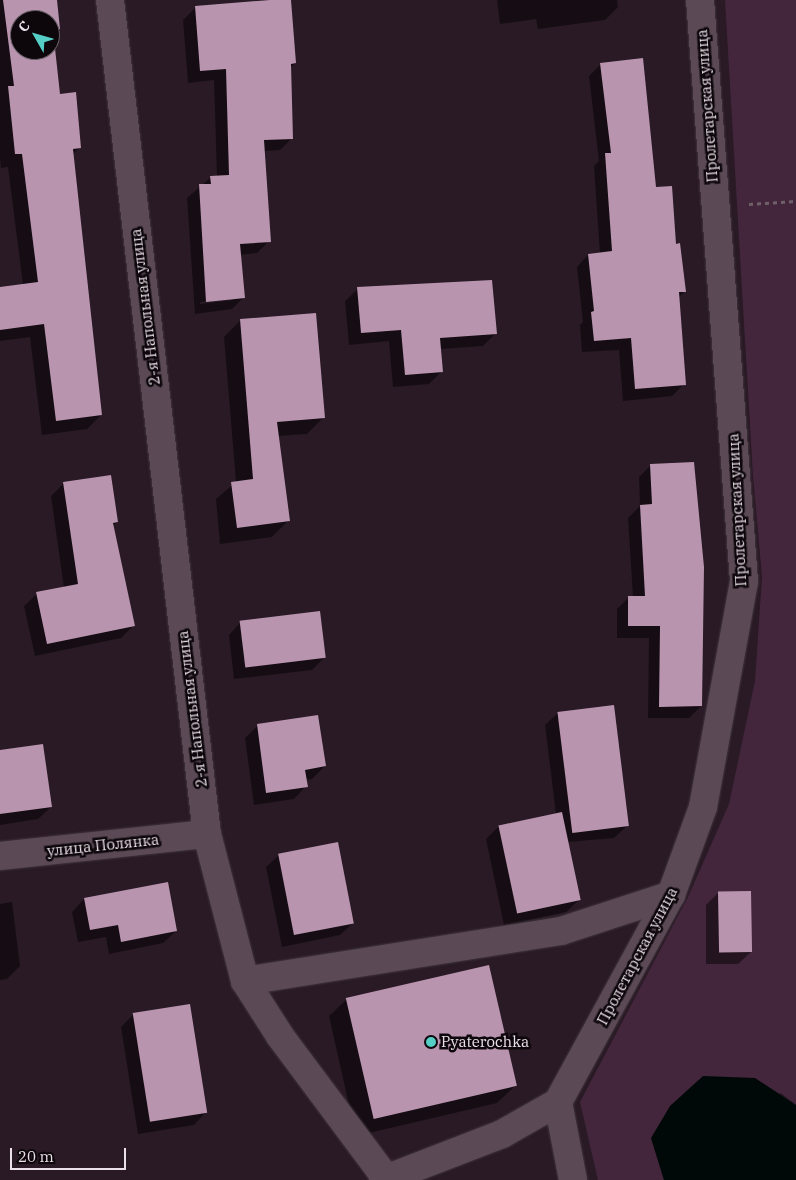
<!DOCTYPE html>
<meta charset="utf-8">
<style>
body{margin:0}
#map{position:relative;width:796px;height:1180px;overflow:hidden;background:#291a25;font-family:"IBM Plex Serif",serif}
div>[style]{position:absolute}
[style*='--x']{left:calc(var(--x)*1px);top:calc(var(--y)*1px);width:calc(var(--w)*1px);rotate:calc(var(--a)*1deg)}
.green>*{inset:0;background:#43263c}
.water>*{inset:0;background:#000908}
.shadow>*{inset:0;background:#0007}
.building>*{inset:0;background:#b994af;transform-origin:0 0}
.path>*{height:3px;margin-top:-1.5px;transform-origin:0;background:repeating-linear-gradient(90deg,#6d6069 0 4px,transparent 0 8px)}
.roads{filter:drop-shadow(0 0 1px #41353e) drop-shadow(0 0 1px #41353e)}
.minor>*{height:28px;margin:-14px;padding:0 14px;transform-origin:14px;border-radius:14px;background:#5b4a56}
.dots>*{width:14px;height:14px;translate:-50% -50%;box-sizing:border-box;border:2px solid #0d070c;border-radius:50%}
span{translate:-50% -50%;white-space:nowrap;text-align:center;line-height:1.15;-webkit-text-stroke:5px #0d070c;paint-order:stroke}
.street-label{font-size:15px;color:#ebe1e8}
.poi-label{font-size:15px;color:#ebe1e8}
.left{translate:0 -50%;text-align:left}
.north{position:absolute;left:10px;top:10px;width:50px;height:50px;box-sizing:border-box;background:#0d070c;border:1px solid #665e64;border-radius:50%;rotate:308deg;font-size:14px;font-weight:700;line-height:20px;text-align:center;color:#ebe1e8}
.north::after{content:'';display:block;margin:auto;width:18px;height:22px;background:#55cec5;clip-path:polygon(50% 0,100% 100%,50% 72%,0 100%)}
.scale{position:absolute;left:10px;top:1148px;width:116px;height:22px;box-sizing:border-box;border:2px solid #ebe1e8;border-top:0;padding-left:6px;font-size:15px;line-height:18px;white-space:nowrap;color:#ebe1e8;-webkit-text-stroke:4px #0d070c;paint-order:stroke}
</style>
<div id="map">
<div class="green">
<i style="clip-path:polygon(725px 0,796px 0,796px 1105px,781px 1093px,651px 1138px,664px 1180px,598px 1180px,580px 1102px,688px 897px,729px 804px,755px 681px,762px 577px,753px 476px)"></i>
</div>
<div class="water">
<i style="clip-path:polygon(703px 1076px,755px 1078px,796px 1105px,796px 1180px,664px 1180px,651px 1138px,670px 1106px)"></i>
</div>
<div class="shadow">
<i style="clip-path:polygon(evenodd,0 0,56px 0,59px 28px,52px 35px,59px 95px,79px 148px,72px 155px,101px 415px,87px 429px,42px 435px,30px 337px,0 341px,0 288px,23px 285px,8px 167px,1px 168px,0 157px,0 0,20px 20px,50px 20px,50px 50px,20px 50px,20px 20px)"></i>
<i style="clip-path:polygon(evenodd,290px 0,295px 63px,290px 68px,292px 138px,280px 150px,263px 151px,269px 241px,257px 253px,240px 255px,244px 297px,232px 309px,195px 314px,187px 198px,210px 178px,217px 177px,214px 80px,188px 83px,183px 20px,195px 8px,290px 0,233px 298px,233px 300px,200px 304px,200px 302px,233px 298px)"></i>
<i style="clip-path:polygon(497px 0,617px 0,618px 7px,605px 20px,538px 29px,536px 19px,500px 24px)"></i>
<i style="clip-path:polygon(601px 64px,655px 188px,685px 291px,678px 298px,684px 384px,672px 396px,623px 401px,619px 350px,582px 352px,580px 325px,583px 322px,577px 267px,588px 255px,600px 254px,594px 166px,599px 161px,589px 76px)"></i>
<i style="clip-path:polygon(358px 289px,496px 333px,483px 346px,440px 349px,442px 371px,429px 384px,393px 387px,389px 341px,349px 345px,345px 301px)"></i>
<i style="clip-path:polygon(240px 321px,323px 418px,307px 434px,277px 436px,288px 521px,272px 537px,220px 544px,216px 499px,236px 482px,224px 337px)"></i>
<i style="clip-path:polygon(650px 466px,701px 706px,689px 718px,648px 718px,649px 638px,617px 638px,617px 609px,629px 597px,633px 597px,628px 518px,640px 506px,639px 477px)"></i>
<i style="clip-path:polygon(64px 483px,117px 522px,113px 526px,134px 625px,121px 638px,35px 656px,24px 606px,37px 594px,64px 588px,51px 496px)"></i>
<i style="clip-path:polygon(241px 622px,324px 658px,312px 670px,234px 679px,229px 635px)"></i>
<i style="clip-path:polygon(558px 713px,627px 826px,614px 838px,567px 842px,579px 900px,566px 912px,504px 925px,486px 839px,499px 826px,556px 814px,545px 725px)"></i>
<i style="clip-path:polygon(257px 726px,325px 766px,312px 779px,305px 780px,306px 786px,294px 799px,254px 805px,245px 738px)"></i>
<i style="clip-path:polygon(0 751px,51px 807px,38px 819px,0 825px)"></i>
<i style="clip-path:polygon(279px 855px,353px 923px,340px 935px,282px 947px,266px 867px)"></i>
<i style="clip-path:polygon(718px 893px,751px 952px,738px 964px,706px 964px,706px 905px)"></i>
<i style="clip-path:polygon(84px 899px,176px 931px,163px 943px,109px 954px,106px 937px,78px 942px,72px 912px)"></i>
<i style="clip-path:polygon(12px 902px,20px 966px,7px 979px,0 980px,0 904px)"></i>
<i style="clip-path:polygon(347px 999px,515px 1086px,497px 1103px,356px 1136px,329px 1016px)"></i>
<i style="clip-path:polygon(133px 1015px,206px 1112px,194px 1125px,138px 1134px,121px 1027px)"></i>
</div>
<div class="building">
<i style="clip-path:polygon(evenodd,3px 0,57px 0,60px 29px,53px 30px,60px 94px,76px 92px,81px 148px,73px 149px,102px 415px,56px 421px,44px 324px,0 330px,0 287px,38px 282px,22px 154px,15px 154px,8px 86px,14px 86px,3px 0,20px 20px,50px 20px,50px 50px,20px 50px,20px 20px)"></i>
<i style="clip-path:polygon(270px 0,291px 0,296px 63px,291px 64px,293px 139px,264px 140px,271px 242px,240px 244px,245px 298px,206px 302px,199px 184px,211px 184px,210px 176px,229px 175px,226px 69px,200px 71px,195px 6px)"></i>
<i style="clip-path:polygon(643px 58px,656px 187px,672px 186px,676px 244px,680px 243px,686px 292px,679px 292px,686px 385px,635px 389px,631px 338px,594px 341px,591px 312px,594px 311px,588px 254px,612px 251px,605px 153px,611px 153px,600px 63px)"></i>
<i style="clip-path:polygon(492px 280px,497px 334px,440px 338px,443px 372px,405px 375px,401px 330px,361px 333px,357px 287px)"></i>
<i style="clip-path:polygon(316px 313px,325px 418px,277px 422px,290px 521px,237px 528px,231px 482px,253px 479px,240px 319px)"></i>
<i style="clip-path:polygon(694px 462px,704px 567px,702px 706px,659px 707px,660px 626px,628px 626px,628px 596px,645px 596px,640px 505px,652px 504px,650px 464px)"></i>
<i style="clip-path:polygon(111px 475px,118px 522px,113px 523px,135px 626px,47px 644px,36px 592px,78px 584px,63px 482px)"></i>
<i style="left:320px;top:611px;width:47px;height:81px;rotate:83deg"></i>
<i style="left:614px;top:705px;width:122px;height:57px;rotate:83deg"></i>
<i style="clip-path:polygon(318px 715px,326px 766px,305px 770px,308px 787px,266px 793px,257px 724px)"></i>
<i style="clip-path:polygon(43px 744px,52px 807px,0 814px,0 750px)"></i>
<i style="left:562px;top:812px;width:90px;height:65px;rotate:78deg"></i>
<i style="left:338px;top:842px;width:83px;height:61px;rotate:79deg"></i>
<i style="clip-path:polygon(168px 882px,177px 931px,121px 942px,118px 925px,90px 930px,84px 898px)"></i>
<i style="left:751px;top:891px;width:61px;height:33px;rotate:89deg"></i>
<i style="left:489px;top:965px;width:124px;height:147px;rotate:77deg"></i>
<i style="left:190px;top:1004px;width:110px;height:58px;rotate:81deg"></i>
</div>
<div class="path">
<i style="--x:749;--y:204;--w:47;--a:-3.7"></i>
</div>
<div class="roads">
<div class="minor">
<i style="--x:110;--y:0;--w:840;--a:83.37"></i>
<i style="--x:207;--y:834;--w:152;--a:75.5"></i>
<i style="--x:245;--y:981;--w:320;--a:-9"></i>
<i style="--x:561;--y:931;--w:116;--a:-18.1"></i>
<i style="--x:0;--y:856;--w:208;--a:-6.1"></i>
<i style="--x:245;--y:981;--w:65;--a:57.5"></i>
<i style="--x:280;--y:1036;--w:177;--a:53.3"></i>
<i style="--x:558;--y:1102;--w:236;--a:-61.4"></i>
<i style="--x:671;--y:895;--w:94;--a:-70"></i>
<i style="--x:703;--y:807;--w:230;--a:-79.7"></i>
<i style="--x:744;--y:581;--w:583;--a:-94.33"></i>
<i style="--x:558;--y:1102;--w:79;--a:79.1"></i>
<i style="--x:383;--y:1180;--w:128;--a:-21.1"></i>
<i style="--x:502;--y:1134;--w:64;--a:-29.7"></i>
</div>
</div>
<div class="dots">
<i style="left:431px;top:1042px;background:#55cec5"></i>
</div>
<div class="street-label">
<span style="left:707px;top:106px;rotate:-94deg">Пролетарская улица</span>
<span style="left:145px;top:307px;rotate:-97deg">2-я Напольная улица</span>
<span style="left:737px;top:510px;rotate:-93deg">Пролетарская улица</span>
<span style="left:192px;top:709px;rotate:-97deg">2-я Напольная улица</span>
<span style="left:103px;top:845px;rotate:-6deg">улица Полянка</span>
<span style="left:637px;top:956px;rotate:-62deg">Пролетарская улица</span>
</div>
<div class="poi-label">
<span class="left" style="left:441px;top:1042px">Pyaterochka</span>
</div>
<div class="north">С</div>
<div class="scale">20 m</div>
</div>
